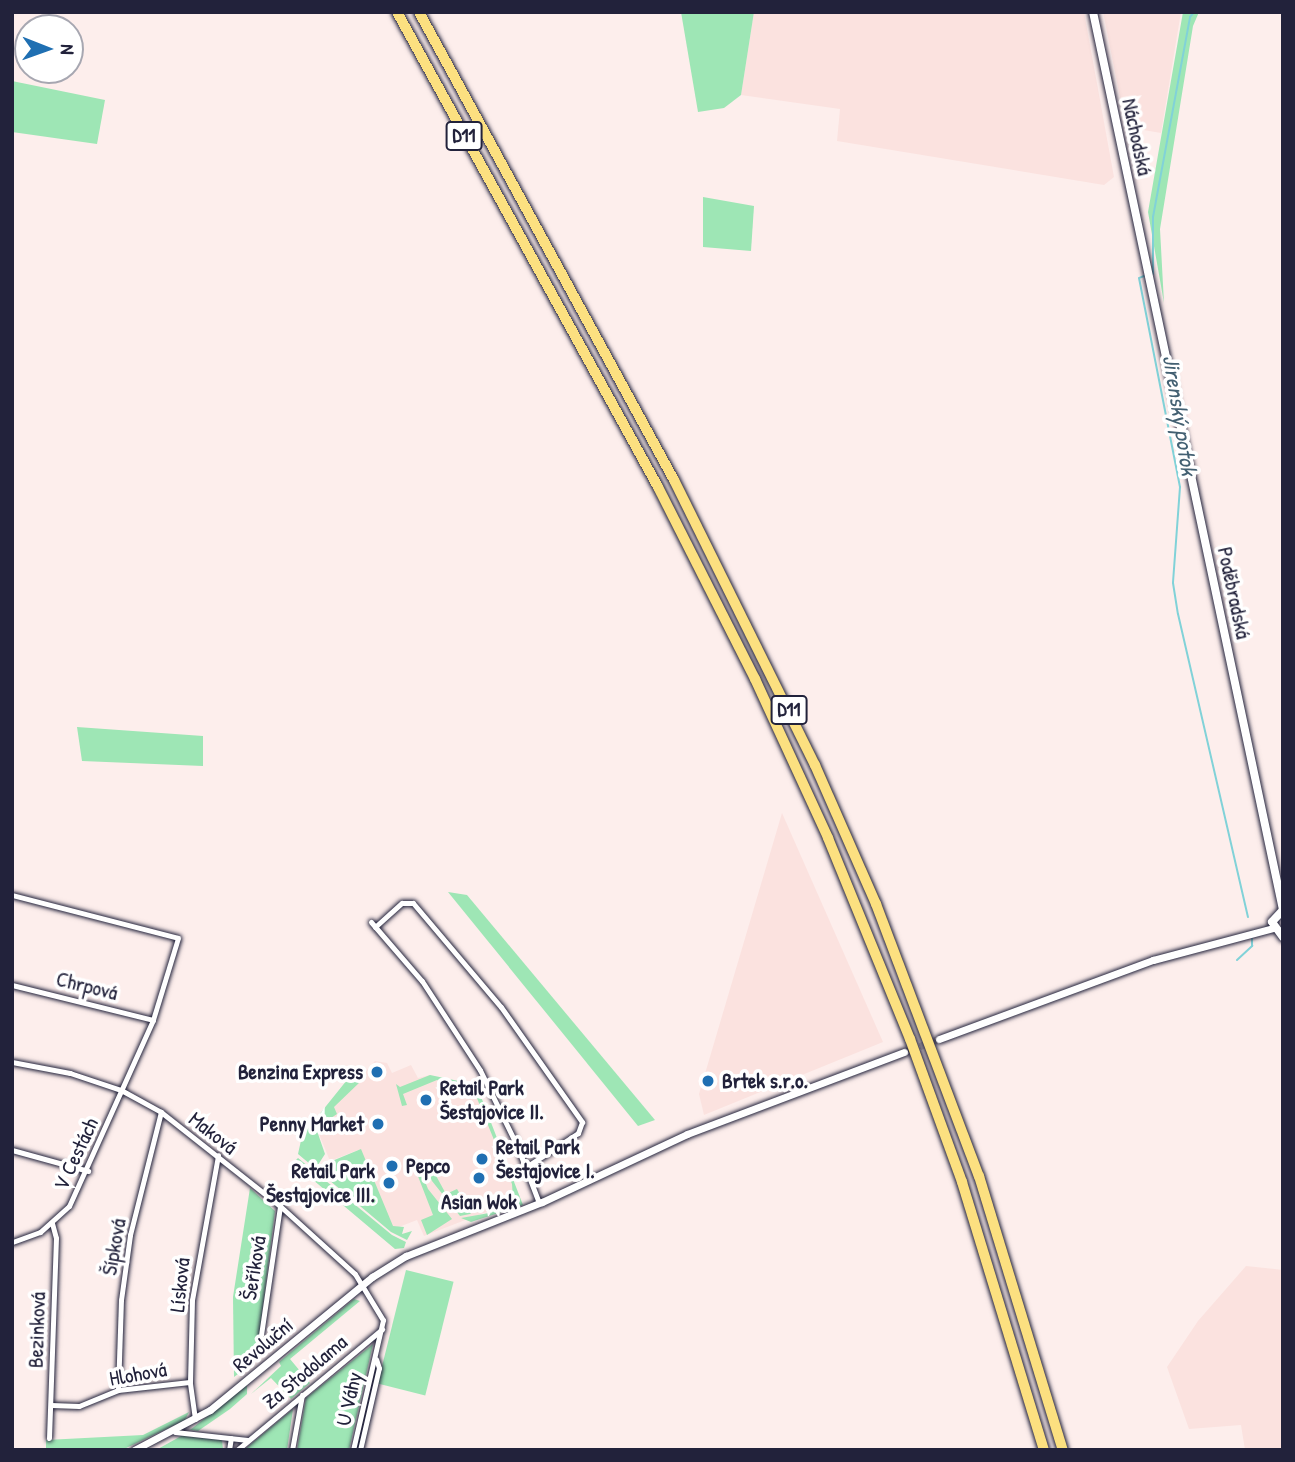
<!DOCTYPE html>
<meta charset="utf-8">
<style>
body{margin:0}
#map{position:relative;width:1295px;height:1462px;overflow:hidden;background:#fdeeec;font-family:"Patrick Hand",sans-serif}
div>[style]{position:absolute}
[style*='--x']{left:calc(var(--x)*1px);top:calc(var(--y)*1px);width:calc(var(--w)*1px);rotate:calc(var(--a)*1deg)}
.built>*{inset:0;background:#fbe2df}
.green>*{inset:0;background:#9ee6b5;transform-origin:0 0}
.stream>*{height:2px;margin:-1px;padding:0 1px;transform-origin:1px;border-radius:1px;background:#81d2d8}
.tertiary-tunnel>*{height:7px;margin-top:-3.5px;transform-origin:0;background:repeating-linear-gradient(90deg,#d1c5c9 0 7px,transparent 0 10.5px)}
.roads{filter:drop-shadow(0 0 2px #22223b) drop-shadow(0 0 2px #22223b)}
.minor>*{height:5px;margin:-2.5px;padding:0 2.5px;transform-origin:2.5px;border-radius:2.5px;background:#fff}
.tertiary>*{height:7px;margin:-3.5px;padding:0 3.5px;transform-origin:3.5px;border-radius:3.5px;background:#fff}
.secondary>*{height:8px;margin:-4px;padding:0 4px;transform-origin:4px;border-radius:4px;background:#fff}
.motorway>*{height:10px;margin:-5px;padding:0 5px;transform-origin:5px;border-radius:5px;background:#fce080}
.dots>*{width:19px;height:19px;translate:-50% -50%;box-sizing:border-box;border:4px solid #fff;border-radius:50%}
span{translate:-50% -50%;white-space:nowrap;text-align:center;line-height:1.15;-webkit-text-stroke:7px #fff;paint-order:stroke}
.shield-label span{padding:2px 5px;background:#fff;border:2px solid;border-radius:5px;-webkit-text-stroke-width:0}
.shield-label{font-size:19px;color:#22223b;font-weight:700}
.street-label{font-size:21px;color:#22223b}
.poi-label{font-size:21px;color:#22223b;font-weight:700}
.right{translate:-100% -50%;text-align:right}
.left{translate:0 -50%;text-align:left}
.water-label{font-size:23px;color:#436072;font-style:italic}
.frame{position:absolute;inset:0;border:14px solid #22223b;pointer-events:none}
.north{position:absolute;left:14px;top:14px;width:70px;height:70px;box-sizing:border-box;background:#fff;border:2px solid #a7a7b1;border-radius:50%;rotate:91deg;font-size:19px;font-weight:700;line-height:28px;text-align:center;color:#22223b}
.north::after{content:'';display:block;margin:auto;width:24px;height:32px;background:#1f6fb2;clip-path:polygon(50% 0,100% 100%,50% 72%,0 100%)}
</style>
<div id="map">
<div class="built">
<i style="clip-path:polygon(754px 12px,1084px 12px,1114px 177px,1104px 185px,837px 141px,840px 109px,741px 95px)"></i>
<i style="clip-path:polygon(1103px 12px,1181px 12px,1161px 133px,1126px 127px)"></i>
<i style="clip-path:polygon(782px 813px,883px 1042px,704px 1115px,699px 1094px)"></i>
<i style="clip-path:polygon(375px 1061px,387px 1063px,392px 1073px,411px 1065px,418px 1078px,430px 1075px,474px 1090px,520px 1199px,424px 1236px,417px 1220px,391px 1230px,358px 1150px,330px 1161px,316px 1127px)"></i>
<i style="clip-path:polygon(1246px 1266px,1283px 1270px,1283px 1450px,1245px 1450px,1241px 1425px,1189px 1429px,1167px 1367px,1198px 1321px)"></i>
</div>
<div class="green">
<i style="clip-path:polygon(681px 12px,754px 12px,741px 95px,724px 108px,698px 112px)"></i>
<i style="clip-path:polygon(1183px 12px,1199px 12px,1193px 26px,1160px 229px,1164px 303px,1148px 212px)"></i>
<i style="clip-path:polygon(12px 81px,105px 100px,97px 144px,12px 132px)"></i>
<i style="clip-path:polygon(703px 197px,754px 206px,751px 251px,703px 247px)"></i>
<i style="clip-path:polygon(77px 727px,203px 736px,203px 766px,82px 761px)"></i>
<i style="clip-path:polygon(448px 892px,467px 895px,655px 1120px,638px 1126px)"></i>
<i style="clip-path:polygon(351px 1075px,360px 1082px,334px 1107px,337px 1114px,316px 1128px,325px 1154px,316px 1168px,322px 1172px,332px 1161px,361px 1149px,393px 1226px,404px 1227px,402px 1234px,412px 1231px,407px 1240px,391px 1232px,298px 1154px,302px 1136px)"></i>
<i style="clip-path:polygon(430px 1075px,473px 1084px,478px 1089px,523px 1205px,471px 1222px,461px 1218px,489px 1213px,513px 1199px,512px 1184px,474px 1091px,458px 1091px,437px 1080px,403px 1094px,407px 1105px,402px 1106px,396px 1084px,400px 1087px)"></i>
<i style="clip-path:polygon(298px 1158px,392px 1235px,406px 1242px,404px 1248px,395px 1249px,293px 1163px)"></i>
<i style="clip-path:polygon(428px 1161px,446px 1194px,457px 1189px,467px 1206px,481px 1198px,482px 1203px,470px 1214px,460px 1216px,432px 1181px,424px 1162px)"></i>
<i style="clip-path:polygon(418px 1164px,428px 1189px,452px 1219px,427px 1235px,421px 1220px,433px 1215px,414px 1166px)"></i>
<i style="clip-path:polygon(250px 1188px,275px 1211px,256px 1361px,234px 1377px,233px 1297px)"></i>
<i style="left:406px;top:1270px;width:49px;height:117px;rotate:14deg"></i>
<i style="clip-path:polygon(354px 1299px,360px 1301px,290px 1359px,310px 1383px,291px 1399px,271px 1378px,251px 1394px,281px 1366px,279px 1362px)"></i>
<i style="clip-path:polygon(373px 1344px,349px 1450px,297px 1450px,306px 1398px)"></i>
<i style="clip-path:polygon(247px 1385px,247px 1394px,230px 1409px,198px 1431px,190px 1430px)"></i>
<i style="clip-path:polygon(293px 1409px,287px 1450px,244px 1450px,257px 1439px)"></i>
<i style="clip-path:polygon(189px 1412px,185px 1420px,122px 1450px,46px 1450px,46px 1440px,143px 1435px)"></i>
<i style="clip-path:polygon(183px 1435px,222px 1439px,223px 1450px,156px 1450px)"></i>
</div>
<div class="stream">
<i style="--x:1153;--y:274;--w:57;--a:-90"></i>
<i style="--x:1153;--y:217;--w:203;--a:-79.5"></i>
<i style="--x:1190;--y:17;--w:6;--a:-51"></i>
<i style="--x:1144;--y:276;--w:5;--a:158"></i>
<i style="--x:1139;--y:278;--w:213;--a:78.9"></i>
<i style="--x:1180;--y:487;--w:96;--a:94.2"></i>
<i style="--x:1173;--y:583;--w:31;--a:81"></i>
<i style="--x:1178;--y:614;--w:311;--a:77"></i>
<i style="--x:1237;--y:960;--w:21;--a:-43"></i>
<i style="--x:1252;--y:946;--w:7;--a:-90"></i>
</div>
<div class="tertiary-tunnel">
<i style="--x:910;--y:1050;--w:31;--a:-21"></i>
</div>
<div class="roads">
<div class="minor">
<i style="--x:12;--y:895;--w:171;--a:14.5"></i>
<i style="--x:178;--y:938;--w:86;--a:107"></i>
<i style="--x:153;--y:1020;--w:204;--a:114.3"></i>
<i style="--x:69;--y:1206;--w:39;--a:138"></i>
<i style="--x:40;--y:1232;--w:30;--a:160"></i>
<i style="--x:371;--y:922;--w:78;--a:49.2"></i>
<i style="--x:422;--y:981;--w:106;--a:56.9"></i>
<i style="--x:480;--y:1070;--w:87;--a:64"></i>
<i style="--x:518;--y:1148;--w:59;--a:69.1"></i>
<i style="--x:375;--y:927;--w:36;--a:-42"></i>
<i style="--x:402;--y:903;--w:11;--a:0"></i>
<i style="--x:413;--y:903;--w:136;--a:49.8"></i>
<i style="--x:501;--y:1007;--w:141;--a:54.8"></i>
<i style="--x:582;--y:1122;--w:12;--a:110"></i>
<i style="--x:578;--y:1133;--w:62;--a:146.8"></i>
<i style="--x:12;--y:985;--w:145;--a:13.9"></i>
<i style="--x:12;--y:1062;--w:59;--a:10.7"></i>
<i style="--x:70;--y:1073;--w:54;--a:18.4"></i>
<i style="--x:121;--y:1090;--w:46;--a:28.8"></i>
<i style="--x:161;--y:1112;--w:152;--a:38.3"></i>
<i style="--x:280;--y:1206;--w:101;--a:42.2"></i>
<i style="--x:355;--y:1274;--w:54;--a:58.7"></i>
<i style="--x:383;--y:1320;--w:133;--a:103"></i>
<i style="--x:12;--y:1150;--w:79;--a:15.4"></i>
<i style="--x:261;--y:1335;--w:130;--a:-81.6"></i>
<i style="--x:118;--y:1390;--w:90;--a:-88.1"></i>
<i style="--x:121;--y:1300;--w:66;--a:-82.1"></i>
<i style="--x:130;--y:1235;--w:127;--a:-75.9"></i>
<i style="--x:51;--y:1405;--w:28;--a:2"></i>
<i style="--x:79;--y:1406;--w:42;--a:-22.3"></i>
<i style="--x:118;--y:1390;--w:72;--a:-6.3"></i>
<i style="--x:195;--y:1419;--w:37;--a:-98"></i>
<i style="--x:190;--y:1382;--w:82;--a:-88.6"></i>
<i style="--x:192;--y:1300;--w:147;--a:-79.8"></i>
<i style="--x:175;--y:1432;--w:73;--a:6.3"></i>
<i style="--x:49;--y:1438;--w:200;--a:-88"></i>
<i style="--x:56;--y:1238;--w:16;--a:-105"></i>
<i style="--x:229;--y:1450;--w:12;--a:-81"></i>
<i style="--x:237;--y:1450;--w:189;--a:-39.8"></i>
<i style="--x:292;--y:1450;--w:56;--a:-79.7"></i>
<i style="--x:360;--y:1450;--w:84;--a:-77"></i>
<i style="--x:379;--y:1368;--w:9;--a:-108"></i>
</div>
<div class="tertiary">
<i style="--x:939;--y:1039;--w:228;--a:-20.3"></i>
<i style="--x:1153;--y:960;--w:124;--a:-14.9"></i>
<i style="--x:134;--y:1450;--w:86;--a:-27.8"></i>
<i style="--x:210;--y:1410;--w:210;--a:-39.4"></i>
<i style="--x:372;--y:1277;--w:40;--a:-32"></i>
<i style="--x:406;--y:1256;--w:146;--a:-21.7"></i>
<i style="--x:542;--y:1202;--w:160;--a:-25.1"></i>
<i style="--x:687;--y:1134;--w:232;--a:-20.7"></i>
</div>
<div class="secondary">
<i style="--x:1093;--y:12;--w:918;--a:78.05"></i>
<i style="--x:1283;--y:910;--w:16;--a:133"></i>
<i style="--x:1272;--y:922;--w:19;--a:54"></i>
</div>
<div class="motorway">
<i style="--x:397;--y:12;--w:542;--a:61.21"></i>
<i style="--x:658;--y:487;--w:215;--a:63.2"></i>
<i style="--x:755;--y:679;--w:175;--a:65.3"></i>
<i style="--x:828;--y:838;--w:217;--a:67.8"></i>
<i style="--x:910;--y:1039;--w:152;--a:70"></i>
<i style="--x:962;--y:1182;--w:280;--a:73"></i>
<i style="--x:419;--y:12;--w:533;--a:61.42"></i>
<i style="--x:674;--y:480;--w:318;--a:63.7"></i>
<i style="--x:815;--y:765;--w:152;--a:66.3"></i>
<i style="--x:876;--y:904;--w:291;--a:69.3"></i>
<i style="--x:979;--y:1176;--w:287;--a:73"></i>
</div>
</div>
<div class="dots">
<i style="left:377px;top:1072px;background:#1f6fb2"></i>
<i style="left:708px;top:1081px;background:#1f6fb2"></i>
<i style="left:426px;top:1100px;background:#1f6fb2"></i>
<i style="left:378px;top:1124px;background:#1f6fb2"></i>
<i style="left:482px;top:1159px;background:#1f6fb2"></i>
<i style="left:392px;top:1166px;background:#1f6fb2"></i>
<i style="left:479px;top:1178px;background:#1f6fb2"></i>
<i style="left:389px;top:1183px;background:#1f6fb2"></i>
</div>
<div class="shield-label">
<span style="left:464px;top:136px">D11</span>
<span style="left:789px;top:710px">D11</span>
</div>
<div class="street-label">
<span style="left:1137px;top:137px;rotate:78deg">Náchodská</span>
<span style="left:1234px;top:593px;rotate:78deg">Poděbradská</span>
<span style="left:87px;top:986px;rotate:14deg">Chrpová</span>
<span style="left:213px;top:1133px;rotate:38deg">Maková</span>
<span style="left:76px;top:1154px;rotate:-65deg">V Cestách</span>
<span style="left:114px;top:1247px;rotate:-80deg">Šípková</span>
<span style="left:254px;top:1268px;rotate:-81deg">Šeříková</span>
<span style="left:180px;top:1285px;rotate:-84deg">Lísková</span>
<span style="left:37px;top:1330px;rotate:-88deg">Bezinková</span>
<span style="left:263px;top:1345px;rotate:-40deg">Revoluční</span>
<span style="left:305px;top:1372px;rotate:-40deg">Za Stodolama</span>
<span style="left:138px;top:1374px;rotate:-10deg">Hlohová</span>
<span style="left:349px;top:1399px;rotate:-77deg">U Váhy</span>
</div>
<div class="poi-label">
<span class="right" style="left:363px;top:1072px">Benzina Express</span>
<span class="left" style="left:722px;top:1081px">Brtek s.r.o.</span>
<span class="left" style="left:440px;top:1100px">Retail Park<br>Šestajovice II.</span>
<span class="right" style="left:364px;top:1124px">Penny Market</span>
<span class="left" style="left:496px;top:1159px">Retail Park<br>Šestajovice I.</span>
<span class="left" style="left:406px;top:1166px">Pepco</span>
<span class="right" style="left:375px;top:1183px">Retail Park<br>Šestajovice III.</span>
<span style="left:479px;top:1202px">Asian Wok</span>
</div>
<div class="water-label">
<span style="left:1180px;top:415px;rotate:81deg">Jirenský potok</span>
</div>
<div class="frame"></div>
<div class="north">N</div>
</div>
